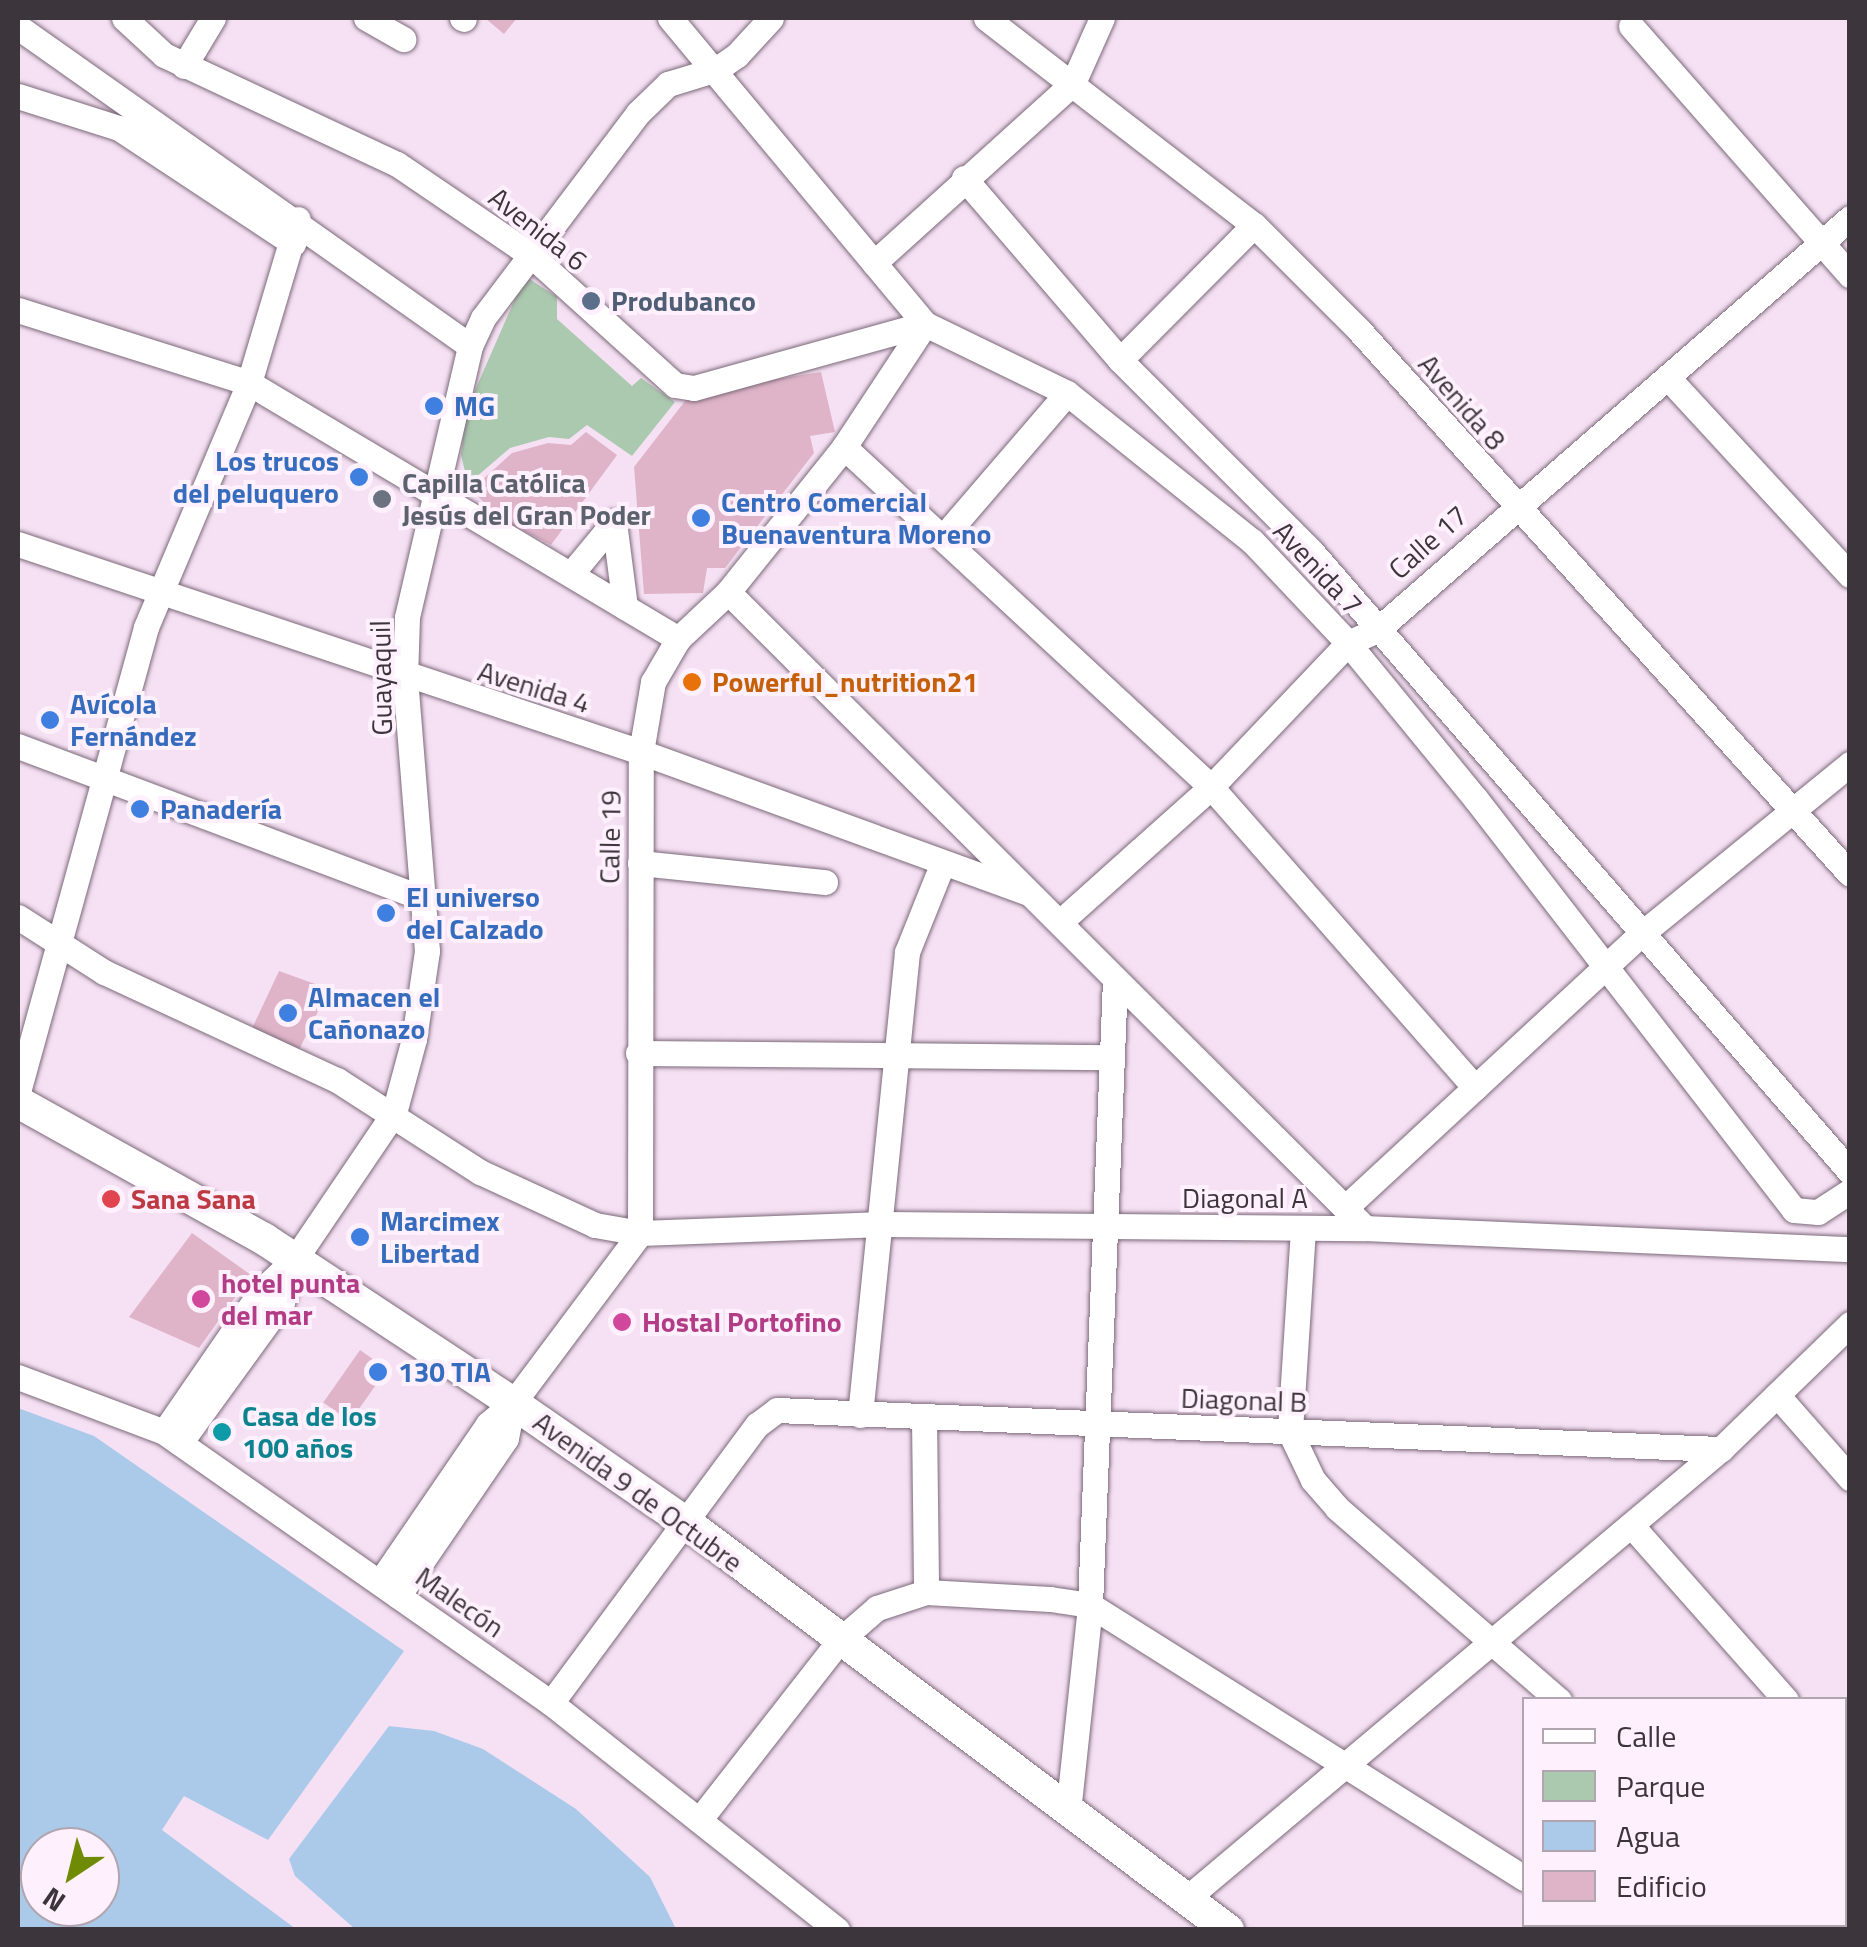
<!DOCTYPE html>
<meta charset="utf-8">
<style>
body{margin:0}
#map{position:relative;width:1867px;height:1947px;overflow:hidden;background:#f6e1f4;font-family:"Titillium Web",sans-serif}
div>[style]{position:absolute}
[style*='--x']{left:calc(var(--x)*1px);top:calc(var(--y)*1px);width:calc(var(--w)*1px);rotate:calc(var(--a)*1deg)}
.green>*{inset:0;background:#abc9af}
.water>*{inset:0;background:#abc9e9}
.building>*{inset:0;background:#dfb4c8;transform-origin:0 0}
.roads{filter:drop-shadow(0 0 2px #7b6979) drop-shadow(0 0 2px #7b6979)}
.minor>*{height:25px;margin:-12.5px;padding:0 12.5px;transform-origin:12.5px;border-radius:12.5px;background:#fff}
.major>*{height:32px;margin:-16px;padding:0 16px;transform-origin:16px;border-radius:16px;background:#fff}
.dots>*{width:28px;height:28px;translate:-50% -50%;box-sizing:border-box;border:5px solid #fef1fd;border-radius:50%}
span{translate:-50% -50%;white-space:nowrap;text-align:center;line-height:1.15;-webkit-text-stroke:8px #fef1fd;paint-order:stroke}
.street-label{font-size:28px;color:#3d353c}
.service-label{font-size:28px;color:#4e5e75;font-weight:700}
.left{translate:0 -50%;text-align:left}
.shop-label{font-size:28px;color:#366cbe;font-weight:700}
.right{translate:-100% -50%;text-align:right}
.worship-label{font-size:28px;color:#5b616d;font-weight:700}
.food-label{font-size:28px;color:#c56008;font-weight:700}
.health-label{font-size:28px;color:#be3a42;font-weight:700}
.hotel-label{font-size:28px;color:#b23c85;font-weight:700}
.culture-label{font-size:28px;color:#0d838f;font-weight:700}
.frame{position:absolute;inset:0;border:20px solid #3d353c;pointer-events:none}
.legend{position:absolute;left:1522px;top:1697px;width:325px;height:230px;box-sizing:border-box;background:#fef1fd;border:2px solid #b1a6b0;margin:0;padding:12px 18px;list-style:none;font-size:30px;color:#3d353c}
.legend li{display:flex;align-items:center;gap:20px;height:50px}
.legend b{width:50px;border:2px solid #b1a6b0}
.north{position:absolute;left:20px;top:1827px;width:100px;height:100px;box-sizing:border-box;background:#fef1fd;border:2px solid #b1a6b0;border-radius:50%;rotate:215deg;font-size:28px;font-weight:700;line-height:40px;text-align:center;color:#3d353c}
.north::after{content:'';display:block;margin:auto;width:35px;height:45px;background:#6f8b06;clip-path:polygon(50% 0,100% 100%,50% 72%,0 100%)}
</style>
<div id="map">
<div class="green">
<i style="clip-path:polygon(525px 276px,557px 297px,557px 319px,632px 386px,641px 378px,675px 402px,632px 456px,587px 425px,569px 439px,549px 437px,510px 448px,468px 484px,461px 455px,466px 411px)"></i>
</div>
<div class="water">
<i style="clip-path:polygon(evenodd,18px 1408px,94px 1436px,404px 1651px,268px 1840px,184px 1796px,162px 1830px,296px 1929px,18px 1929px,18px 1408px,40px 1847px,100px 1847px,100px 1907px,40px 1907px,40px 1847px)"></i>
<i style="clip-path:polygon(389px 1726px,434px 1731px,483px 1749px,576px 1809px,650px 1877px,676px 1929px,355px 1929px,295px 1876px,289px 1859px)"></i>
</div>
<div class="building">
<i style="clip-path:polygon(485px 18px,517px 18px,504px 34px)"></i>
<i style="clip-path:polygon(821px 372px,835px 432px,810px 436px,814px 453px,725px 568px,707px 568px,703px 593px,644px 594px,634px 467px,692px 392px)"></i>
<i style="clip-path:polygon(586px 432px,617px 455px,551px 545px,503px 520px,471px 490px,512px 453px,548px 443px,571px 445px)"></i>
<i style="clip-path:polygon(279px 971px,329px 989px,297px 1054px,248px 1037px)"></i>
<i style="clip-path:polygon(192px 1233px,251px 1275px,199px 1348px,129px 1317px)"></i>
<i style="left:360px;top:1350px;width:33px;height:64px;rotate:35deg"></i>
</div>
<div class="roads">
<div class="minor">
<i style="--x:124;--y:18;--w:54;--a:42.8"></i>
<i style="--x:164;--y:55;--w:257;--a:25.1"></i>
<i style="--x:397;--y:164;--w:162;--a:34.2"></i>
<i style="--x:531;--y:255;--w:194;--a:42.1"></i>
<i style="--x:675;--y:385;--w:19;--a:9"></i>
<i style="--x:694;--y:388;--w:240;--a:-15.5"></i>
<i style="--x:366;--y:18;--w:43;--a:29.6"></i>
<i style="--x:462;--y:18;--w:2;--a:27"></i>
<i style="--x:670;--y:18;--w:398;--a:50.2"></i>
<i style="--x:925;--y:324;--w:158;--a:25.9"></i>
<i style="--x:1067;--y:393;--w:237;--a:38.7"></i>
<i style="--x:1252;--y:541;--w:140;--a:46.7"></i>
<i style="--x:1348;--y:643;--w:200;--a:50.7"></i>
<i style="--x:1475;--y:798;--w:521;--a:52.25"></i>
<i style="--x:1794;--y:1210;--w:24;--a:5"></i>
<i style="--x:1818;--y:1212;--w:38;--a:-33"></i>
<i style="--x:986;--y:18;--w:339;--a:37.7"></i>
<i style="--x:1254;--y:225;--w:147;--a:45"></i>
<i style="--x:1358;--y:329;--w:734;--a:47.93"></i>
<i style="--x:1631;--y:26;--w:332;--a:48.7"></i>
<i style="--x:18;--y:27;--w:553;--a:35.21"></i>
<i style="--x:184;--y:66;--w:56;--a:-58.9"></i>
<i style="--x:18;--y:96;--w:106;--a:17.6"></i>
<i style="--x:119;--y:128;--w:209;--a:33.5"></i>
<i style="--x:964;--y:178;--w:240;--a:49.4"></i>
<i style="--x:1120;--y:360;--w:270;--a:45"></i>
<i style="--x:1311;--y:551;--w:822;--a:49.04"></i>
<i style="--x:874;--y:263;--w:268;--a:-42.1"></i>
<i style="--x:1073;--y:83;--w:71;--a:-66"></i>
<i style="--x:18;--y:310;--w:242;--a:17.5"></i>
<i style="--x:249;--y:383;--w:500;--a:30.8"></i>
<i style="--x:1120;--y:360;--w:190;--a:-45.2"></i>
<i style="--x:1669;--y:379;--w:267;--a:47.3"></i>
<i style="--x:844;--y:447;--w:500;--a:42.81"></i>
<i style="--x:1211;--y:787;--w:400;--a:48.7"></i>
<i style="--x:945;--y:535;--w:187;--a:-49.3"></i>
<i style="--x:18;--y:544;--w:657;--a:18.46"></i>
<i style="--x:641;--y:752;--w:413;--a:20"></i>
<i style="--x:571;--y:574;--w:67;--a:-50.4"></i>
<i style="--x:614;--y:522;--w:86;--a:82.6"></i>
<i style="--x:728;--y:592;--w:900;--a:44.95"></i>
<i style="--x:18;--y:746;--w:434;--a:20.6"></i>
<i style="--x:640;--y:863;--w:186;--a:5.9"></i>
<i style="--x:18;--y:917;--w:102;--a:32.6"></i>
<i style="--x:104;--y:972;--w:257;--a:24.9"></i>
<i style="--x:337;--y:1080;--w:170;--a:32.8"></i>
<i style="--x:480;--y:1172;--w:127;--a:24.7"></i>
<i style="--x:595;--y:1225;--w:46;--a:10.1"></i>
<i style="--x:640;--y:1233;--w:243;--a:-2.1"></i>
<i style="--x:883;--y:1224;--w:482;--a:0.5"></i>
<i style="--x:1365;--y:1228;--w:485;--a:2.5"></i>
<i style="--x:1060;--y:922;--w:203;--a:-41.8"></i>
<i style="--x:1211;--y:787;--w:199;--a:-46.4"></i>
<i style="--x:1348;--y:643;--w:32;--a:-24"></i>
<i style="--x:1377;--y:630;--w:627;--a:-41.06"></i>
<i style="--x:638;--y:1053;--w:473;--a:0.5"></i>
<i style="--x:18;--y:1092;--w:482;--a:-74.6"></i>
<i style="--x:146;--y:627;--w:265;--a:-67.1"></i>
<i style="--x:249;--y:383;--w:171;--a:-73.4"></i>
<i style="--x:1346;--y:1207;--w:401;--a:-42.8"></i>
<i style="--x:1640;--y:935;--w:271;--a:-39.2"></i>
<i style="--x:1303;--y:1229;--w:203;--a:93.7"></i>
<i style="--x:1290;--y:1432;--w:53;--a:64.4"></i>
<i style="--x:1313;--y:1480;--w:37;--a:49"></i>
<i style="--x:1337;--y:1508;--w:294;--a:40.9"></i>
<i style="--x:18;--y:1377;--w:156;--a:20.6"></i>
<i style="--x:164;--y:1432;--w:472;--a:35"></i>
<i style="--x:551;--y:1703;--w:365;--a:38.4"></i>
<i style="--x:1777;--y:1395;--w:111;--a:48.7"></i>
<i style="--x:860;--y:1415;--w:465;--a:-84.2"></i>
<i style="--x:907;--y:952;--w:94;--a:-68.1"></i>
<i style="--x:924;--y:1418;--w:174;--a:89.3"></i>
<i style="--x:164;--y:1432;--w:173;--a:-55.4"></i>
<i style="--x:262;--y:1290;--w:45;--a:-43.2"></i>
<i style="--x:295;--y:1259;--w:176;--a:-55.9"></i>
<i style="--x:394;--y:1113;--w:77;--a:-74.9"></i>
<i style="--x:414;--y:1039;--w:89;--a:-81.6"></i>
<i style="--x:427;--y:951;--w:274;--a:-94.6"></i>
<i style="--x:405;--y:678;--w:61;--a:-88.1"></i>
<i style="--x:407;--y:617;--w:278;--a:-76.9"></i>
<i style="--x:470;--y:346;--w:31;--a:-65"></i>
<i style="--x:483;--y:318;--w:257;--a:-52.9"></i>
<i style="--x:638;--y:113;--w:42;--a:-44"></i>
<i style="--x:668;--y:84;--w:51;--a:-17"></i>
<i style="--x:717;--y:69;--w:24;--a:-35"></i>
<i style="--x:737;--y:55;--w:50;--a:-47.4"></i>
<i style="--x:180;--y:1443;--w:174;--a:-54.1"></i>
<i style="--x:282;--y:1302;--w:41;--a:-74.2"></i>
<i style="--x:1631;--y:1525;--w:234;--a:48.5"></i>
<i style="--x:380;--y:1582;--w:191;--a:-55.6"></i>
<i style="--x:488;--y:1424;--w:33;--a:-40"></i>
<i style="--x:513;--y:1403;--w:212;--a:-53.2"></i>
<i style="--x:640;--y:1233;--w:481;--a:-89.9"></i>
<i style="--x:641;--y:752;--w:71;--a:-80.3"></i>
<i style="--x:653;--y:682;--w:50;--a:-59.8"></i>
<i style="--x:678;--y:639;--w:69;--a:-43.2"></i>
<i style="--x:728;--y:592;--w:186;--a:-51.3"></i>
<i style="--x:844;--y:447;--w:147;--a:-56.6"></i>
<i style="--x:398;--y:1596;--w:191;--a:-55.6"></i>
<i style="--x:506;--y:1438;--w:36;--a:-79"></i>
<i style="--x:551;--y:1703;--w:346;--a:-53.5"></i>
<i style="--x:757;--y:1425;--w:25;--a:-37"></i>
<i style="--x:777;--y:1410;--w:945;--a:2.37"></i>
<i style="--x:1844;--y:1766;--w:8;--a:40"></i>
<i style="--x:1068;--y:1812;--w:208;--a:-83.9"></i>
<i style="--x:1090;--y:1605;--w:625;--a:-87.71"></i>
<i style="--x:700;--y:1819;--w:227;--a:-52"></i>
<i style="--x:840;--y:1640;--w:49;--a:-40.9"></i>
<i style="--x:877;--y:1608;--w:52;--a:-18.1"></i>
<i style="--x:926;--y:1592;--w:124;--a:3.2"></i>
<i style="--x:1050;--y:1599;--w:40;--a:8.5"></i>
<i style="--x:1090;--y:1605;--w:513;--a:32.17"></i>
<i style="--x:1844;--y:1872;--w:8;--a:-40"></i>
<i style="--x:1186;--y:1899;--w:699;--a:-40.07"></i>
<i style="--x:1721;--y:1449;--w:180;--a:-44.1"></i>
<i style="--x:1599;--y:1924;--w:10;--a:37"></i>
<i style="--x:1781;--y:1930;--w:8;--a:-50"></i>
</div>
<div class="major">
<i style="--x:18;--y:1102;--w:282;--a:29.1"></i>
<i style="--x:264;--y:1239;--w:298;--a:33.4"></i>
<i style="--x:513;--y:1403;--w:213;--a:34.7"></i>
<i style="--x:688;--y:1524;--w:676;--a:36.94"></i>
</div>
</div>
<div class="dots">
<i style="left:591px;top:301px;background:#5c6f8a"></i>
<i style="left:434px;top:406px;background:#3f7fe0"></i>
<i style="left:359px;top:477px;background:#3f7fe0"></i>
<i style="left:382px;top:499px;background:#6b7280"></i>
<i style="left:701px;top:518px;background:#3f7fe0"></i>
<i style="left:692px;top:682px;background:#e8710a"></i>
<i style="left:50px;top:720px;background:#3f7fe0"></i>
<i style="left:140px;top:809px;background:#3f7fe0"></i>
<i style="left:386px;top:913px;background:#3f7fe0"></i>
<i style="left:288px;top:1013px;background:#3f7fe0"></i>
<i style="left:111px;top:1199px;background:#e0444e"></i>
<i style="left:360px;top:1237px;background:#3f7fe0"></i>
<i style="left:201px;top:1299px;background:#d1479c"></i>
<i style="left:622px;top:1322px;background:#d1479c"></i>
<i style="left:378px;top:1372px;background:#3f7fe0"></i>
<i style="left:222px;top:1432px;background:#0f9aa8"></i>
</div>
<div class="street-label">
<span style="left:538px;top:229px;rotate:38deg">Avenida 6</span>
<span style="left:1462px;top:402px;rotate:49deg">Avenida 8</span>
<span style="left:1428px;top:542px;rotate:-42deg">Calle 17</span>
<span style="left:1318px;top:568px;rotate:47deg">Avenida 7</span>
<span style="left:381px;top:678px;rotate:-91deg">Guayaquil</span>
<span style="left:534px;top:687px;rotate:17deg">Avenida 4</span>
<span style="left:610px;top:837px;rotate:-89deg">Calle 19</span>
<span style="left:1245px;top:1198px">Diagonal A</span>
<span style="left:1244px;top:1400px;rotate:2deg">Diagonal B</span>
<span style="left:638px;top:1492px;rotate:36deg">Avenida 9 de Octubre</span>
<span style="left:460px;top:1602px;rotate:35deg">Malecón</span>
</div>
<div class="service-label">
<span class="left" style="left:611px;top:301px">Produbanco</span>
</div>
<div class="shop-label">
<span class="left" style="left:454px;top:406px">MG</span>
<span class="right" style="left:339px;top:477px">Los trucos<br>del peluquero</span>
<span class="left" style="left:721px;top:518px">Centro Comercial<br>Buenaventura Moreno</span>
<span class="left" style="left:70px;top:720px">Avícola<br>Fernández</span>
<span class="left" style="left:160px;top:809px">Panadería</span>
<span class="left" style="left:406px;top:913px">El universo<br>del Calzado</span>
<span class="left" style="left:308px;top:1013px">Almacen el<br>Cañonazo</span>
<span class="left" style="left:380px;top:1237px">Marcimex<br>Libertad</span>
<span class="left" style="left:398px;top:1372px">130 TIA</span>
</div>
<div class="worship-label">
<span class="left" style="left:402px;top:499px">Capilla Católica<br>Jesús del Gran Poder</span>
</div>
<div class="food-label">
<span class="left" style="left:712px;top:682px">Powerful_nutrition21</span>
</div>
<div class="health-label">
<span class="left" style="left:131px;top:1199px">Sana Sana</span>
</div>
<div class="hotel-label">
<span class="left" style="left:221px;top:1299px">hotel punta<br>del mar</span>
<span class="left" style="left:642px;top:1322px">Hostal Portofino</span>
</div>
<div class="culture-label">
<span class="left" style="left:242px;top:1432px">Casa de los<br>100 años</span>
</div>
<div class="frame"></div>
<ul class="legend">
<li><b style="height:12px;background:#fff"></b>Calle</li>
<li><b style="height:28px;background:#abc9af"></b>Parque</li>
<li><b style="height:28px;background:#abc9e9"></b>Agua</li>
<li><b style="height:28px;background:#dfb4c8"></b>Edificio</li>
</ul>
<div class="north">N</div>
</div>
